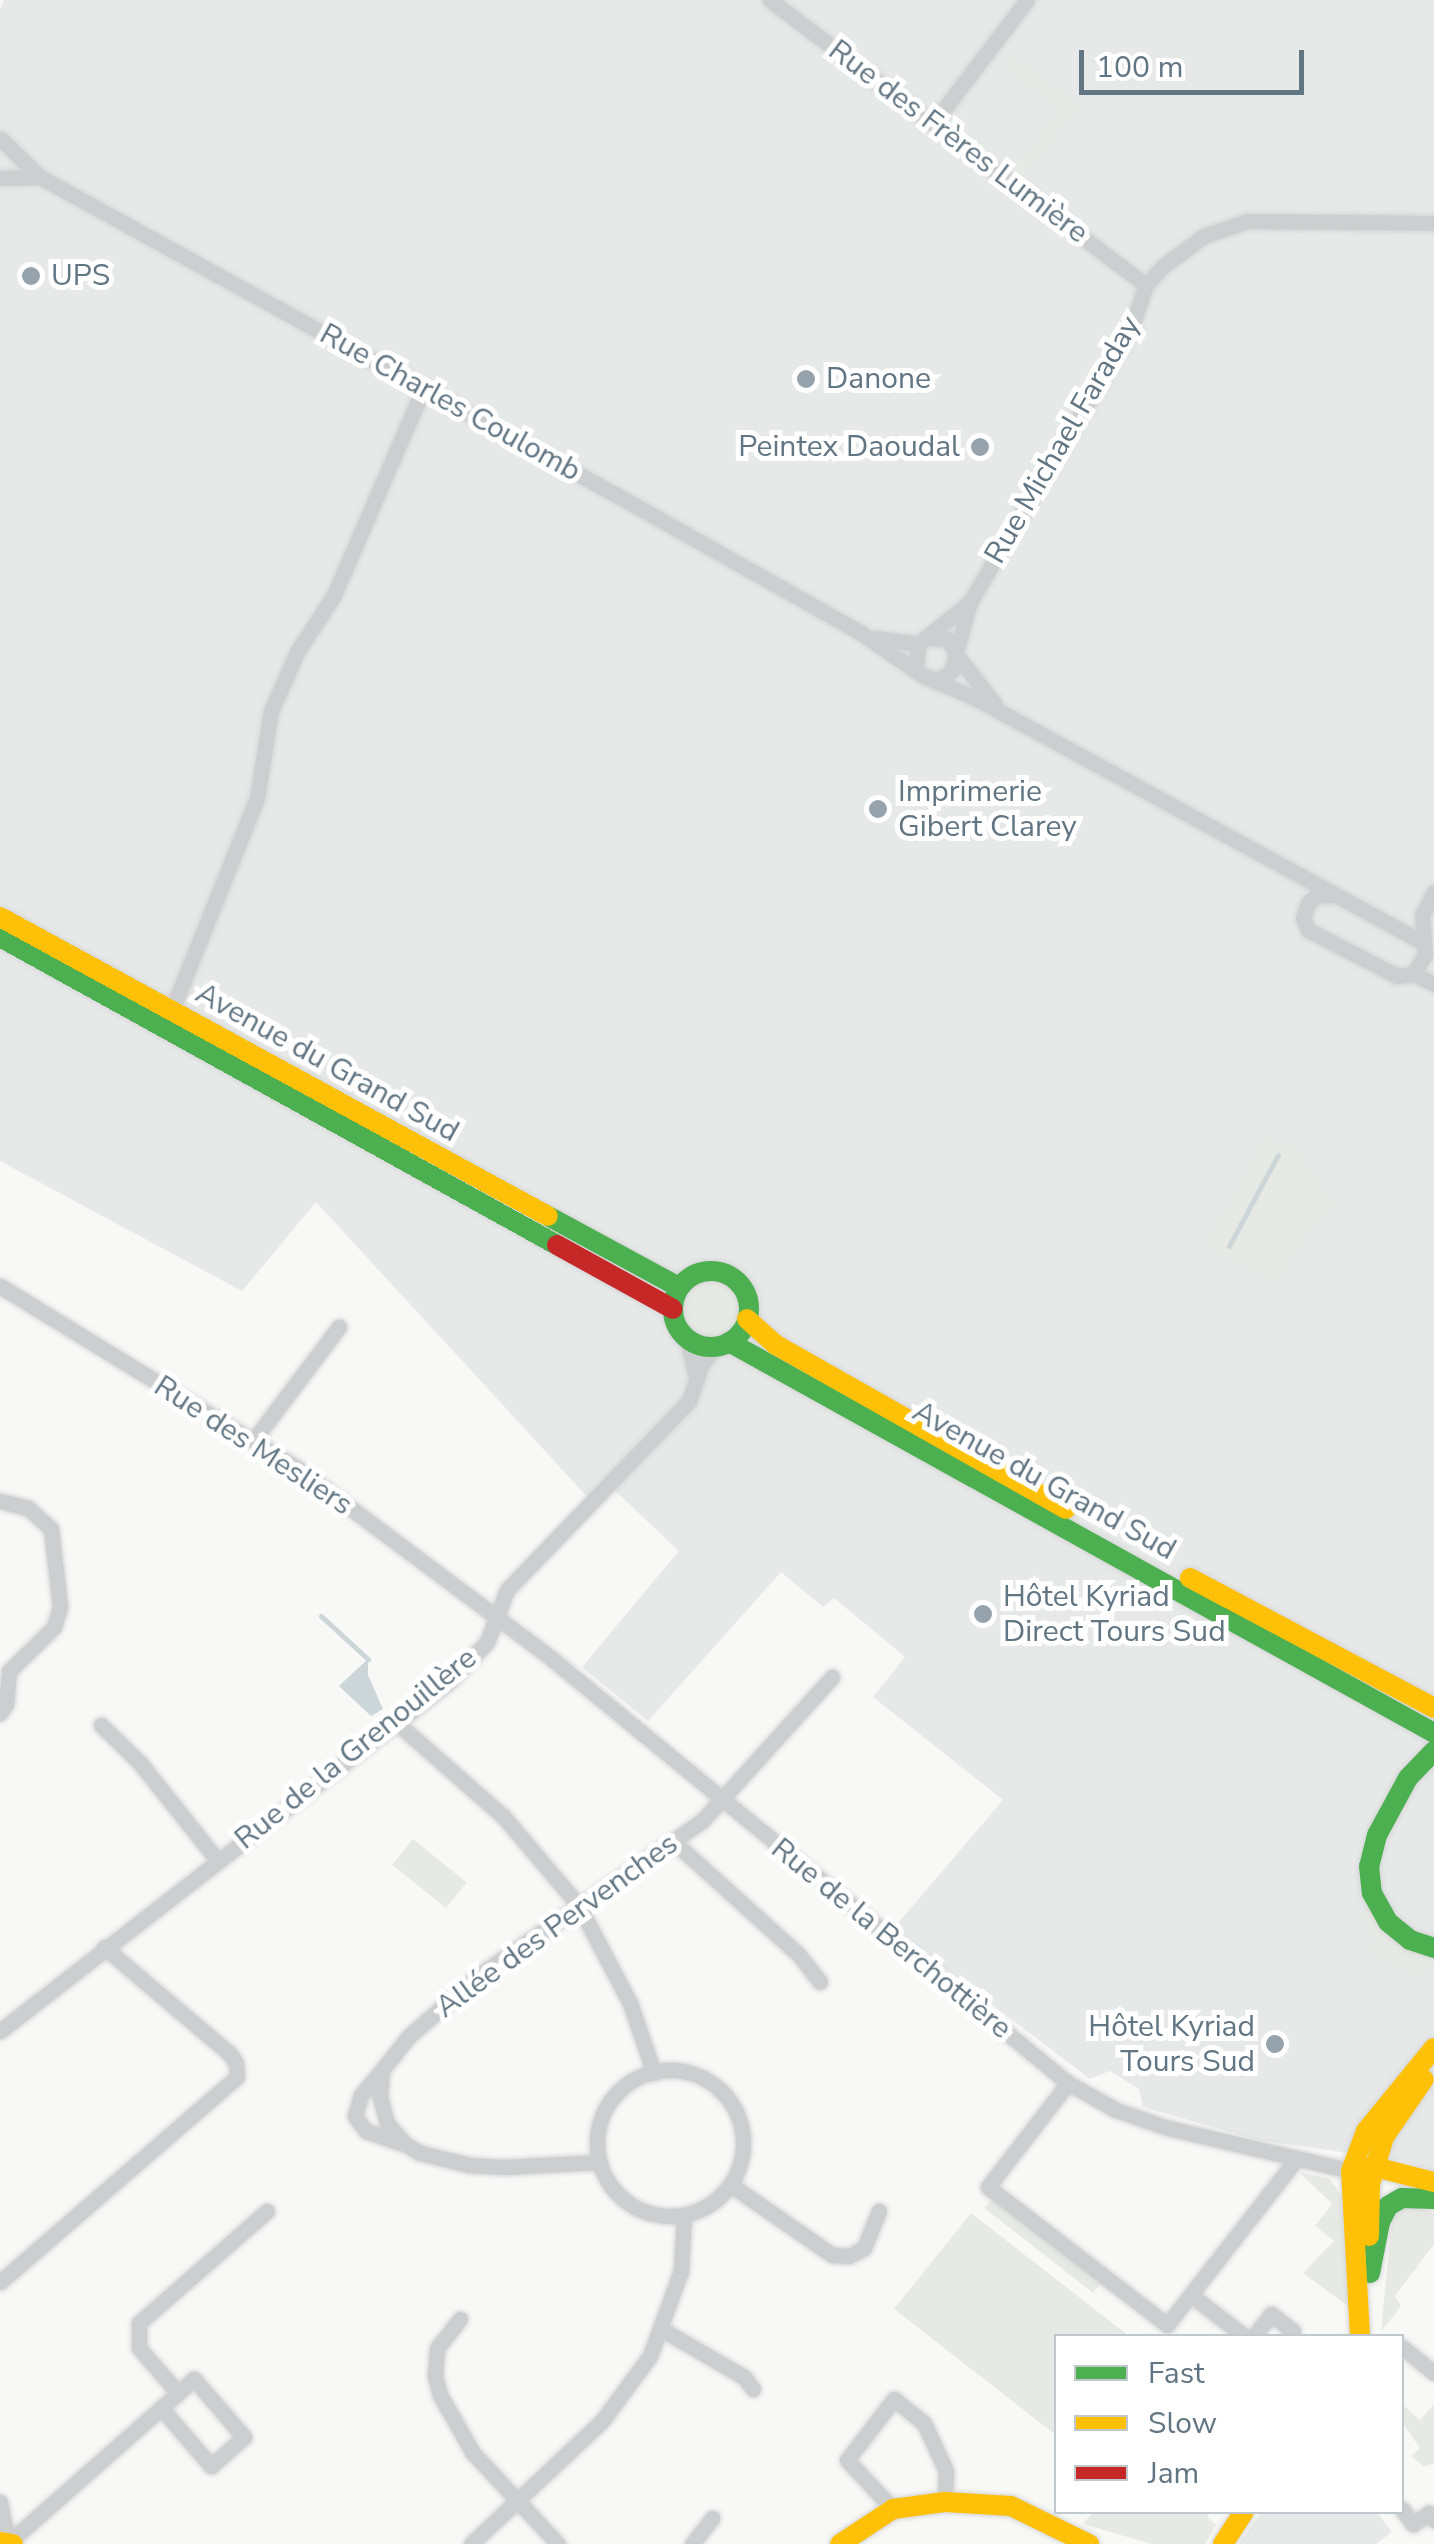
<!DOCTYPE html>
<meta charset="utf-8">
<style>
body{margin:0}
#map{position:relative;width:1434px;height:2544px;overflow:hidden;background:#f8f8f7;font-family:"Nunito Sans",sans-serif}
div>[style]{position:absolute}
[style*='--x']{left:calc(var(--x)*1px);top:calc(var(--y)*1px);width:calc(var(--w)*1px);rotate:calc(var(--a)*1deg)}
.built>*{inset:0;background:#e7e8e8}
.green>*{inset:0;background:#e7eae4;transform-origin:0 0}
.round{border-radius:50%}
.water>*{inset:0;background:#ccd5d8}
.stream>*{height:5px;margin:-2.5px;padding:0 2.5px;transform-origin:2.5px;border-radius:2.5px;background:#ccd5d8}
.roads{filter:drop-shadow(0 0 2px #d5d6d7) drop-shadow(0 0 2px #d5d6d7)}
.street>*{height:15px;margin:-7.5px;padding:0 7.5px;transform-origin:7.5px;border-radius:7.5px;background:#cdcecf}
.street>.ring{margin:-7.5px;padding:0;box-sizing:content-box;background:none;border:15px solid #cdcecf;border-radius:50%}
.fast>*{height:20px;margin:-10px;padding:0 10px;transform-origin:10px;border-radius:10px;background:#4caf50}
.fast>.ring{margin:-10px;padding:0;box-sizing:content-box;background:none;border:20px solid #4caf50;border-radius:50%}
.slow>*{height:20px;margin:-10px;padding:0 10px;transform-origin:10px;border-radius:10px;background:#ffc107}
.jam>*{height:20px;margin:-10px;padding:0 10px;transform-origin:10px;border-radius:10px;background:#c62828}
.dots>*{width:28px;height:28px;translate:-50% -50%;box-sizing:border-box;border:5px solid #fff;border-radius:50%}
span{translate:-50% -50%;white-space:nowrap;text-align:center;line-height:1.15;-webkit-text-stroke:10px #fff;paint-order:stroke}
.street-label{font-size:30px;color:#627583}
.poi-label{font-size:30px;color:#627583}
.left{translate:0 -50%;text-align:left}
.right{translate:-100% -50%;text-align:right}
.legend{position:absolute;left:1054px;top:2334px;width:350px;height:180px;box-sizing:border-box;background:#fff;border:2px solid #c0c8cd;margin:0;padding:12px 18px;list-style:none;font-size:30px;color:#627583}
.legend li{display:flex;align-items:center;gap:20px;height:50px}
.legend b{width:50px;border:2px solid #c0c8cd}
.scale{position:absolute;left:1079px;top:50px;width:225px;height:45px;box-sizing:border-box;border:5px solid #627583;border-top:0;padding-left:12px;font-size:30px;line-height:35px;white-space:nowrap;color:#627583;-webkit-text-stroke:8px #fff;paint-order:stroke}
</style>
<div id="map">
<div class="built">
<i style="clip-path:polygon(4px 0,1434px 0,1434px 2172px,1405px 2161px,1258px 2140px,1143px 2107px,1139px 2089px,1110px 2071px,1090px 2079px,893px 1929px,1003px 1800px,873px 1697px,905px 1657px,834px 1598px,823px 1607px,781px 1572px,648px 1721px,582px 1667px,679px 1551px,609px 1485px,592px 1502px,316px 1202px,242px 1291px,0 1161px,0 9px)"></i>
<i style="clip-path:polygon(1261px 2512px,1377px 2512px,1392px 2532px,1376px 2544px,1239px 2544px)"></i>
</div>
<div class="green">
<i style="clip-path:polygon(1005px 50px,1079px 105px,1023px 178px,1005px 163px,1008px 159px,1016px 164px,1028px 147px,1035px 151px,1039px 144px,1036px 141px,1060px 109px,1013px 72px)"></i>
<i style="clip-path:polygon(1264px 1135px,1300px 1152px,1335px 1209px,1306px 1234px,1276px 1284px,1207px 1246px)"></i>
<i class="round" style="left:684px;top:1280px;width:54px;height:54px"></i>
<i style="left:413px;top:1839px;width:69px;height:33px;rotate:39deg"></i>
<i style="clip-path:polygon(1372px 1909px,1434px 1953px,1434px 1969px,1414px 1973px,1369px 1951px,1375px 1939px,1361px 1912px)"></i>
<i style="clip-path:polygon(1299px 2172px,1330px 2179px,1343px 2198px,1352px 2309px,1303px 2273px,1334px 2241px,1315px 2226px,1332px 2204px)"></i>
<i style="left:993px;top:2197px;width:138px;height:14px;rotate:38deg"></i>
<i style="clip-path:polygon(1410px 2207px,1434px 2212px,1434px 2244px,1395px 2296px,1401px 2306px,1381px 2332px,1392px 2217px,1398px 2210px)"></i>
<i style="clip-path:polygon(971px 2213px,1129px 2336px,1056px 2336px,1056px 2435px,894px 2309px)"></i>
<i style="clip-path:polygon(1402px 2404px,1420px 2420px,1434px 2404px,1434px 2463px,1424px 2467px,1411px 2456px,1420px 2448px,1402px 2422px)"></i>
<i style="clip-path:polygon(1093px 2512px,1210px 2512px,1207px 2517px,1216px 2525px,1205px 2544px,1152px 2544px,1083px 2524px)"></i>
</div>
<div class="water">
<i style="clip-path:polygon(368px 1659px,368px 1675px,383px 1709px,371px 1716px,339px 1686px)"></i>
</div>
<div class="stream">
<i style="--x:1229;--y:1246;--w:103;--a:-61.7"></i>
<i style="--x:321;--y:1616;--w:64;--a:42.5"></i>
</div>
<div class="roads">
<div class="street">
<i style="--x:770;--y:0;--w:472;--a:37.2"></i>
<i style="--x:935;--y:121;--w:152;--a:-52.8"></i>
<i style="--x:1;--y:139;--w:54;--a:44.3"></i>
<i style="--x:40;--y:177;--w:662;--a:28.89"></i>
<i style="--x:620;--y:497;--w:273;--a:29.4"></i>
<i style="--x:858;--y:631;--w:78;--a:34.5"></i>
<i style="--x:922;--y:675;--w:58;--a:23.5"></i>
<i style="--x:975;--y:698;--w:509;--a:28.63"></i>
<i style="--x:0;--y:178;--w:40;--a:-1.4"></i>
<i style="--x:876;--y:638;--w:42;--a:8.1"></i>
<i style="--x:928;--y:638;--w:19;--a:3"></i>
<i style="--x:947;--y:639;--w:16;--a:55"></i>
<i style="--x:956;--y:652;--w:19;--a:102"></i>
<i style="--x:952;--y:671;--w:15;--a:148"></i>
<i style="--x:956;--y:652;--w:52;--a:-74.4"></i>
<i style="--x:970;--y:602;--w:317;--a:-59.5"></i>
<i style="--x:1131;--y:329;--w:46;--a:-71.2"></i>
<i style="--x:1146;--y:285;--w:25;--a:-48"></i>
<i style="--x:1163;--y:266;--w:51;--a:-36.2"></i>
<i style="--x:1204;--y:236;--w:46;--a:-18.8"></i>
<i style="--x:1248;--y:221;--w:186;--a:0.6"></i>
<i style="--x:957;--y:656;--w:60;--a:51.8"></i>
<i style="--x:916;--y:668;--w:24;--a:-85"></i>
<i style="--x:918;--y:644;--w:67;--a:-38.9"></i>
<i style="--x:1332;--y:895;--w:16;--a:176"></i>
<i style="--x:1316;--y:896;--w:11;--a:139"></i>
<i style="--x:1308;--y:903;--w:16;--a:108"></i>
<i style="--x:1303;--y:918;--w:13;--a:67"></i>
<i style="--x:1308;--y:930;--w:100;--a:27.3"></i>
<i style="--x:1397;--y:976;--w:16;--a:-7"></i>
<i style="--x:1413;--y:974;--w:23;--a:25"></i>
<i style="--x:1413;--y:974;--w:22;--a:-58"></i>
<i style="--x:1425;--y:955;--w:40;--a:-94.3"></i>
<i style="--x:1422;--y:915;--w:26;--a:-62"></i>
<i style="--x:171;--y:1012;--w:231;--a:-68.1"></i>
<i style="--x:257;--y:798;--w:88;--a:-80.9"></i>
<i style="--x:271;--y:711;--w:64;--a:-66.2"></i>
<i style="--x:297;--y:652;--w:68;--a:-57"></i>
<i style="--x:334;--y:595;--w:227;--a:-66.6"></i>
<i style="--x:0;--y:1286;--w:348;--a:31.5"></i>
<i style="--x:297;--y:1468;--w:319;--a:36.8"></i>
<i style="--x:552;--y:1659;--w:668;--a:39.41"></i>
<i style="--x:1068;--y:2083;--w:55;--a:29.4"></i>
<i style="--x:1116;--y:2110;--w:55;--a:19.1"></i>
<i style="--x:1168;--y:2128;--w:188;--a:13.2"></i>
<i style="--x:686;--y:1337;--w:40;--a:75.6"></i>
<i style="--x:253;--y:1441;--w:143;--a:-53"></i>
<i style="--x:0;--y:1501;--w:29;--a:14"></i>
<i style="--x:28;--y:1508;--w:31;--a:42"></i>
<i style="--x:51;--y:1529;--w:79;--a:83.4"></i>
<i style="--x:60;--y:1607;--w:21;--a:107"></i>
<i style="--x:54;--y:1627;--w:63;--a:135.6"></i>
<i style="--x:9;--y:1671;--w:33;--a:95"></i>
<i style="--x:6;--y:1704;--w:11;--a:124"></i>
<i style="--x:397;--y:1723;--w:141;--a:41.3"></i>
<i style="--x:503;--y:1816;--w:118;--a:49.8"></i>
<i style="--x:579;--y:1906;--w:110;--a:62.3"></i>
<i style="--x:630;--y:2003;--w:74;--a:71.1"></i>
<i style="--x:101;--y:1725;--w:54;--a:44.3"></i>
<i style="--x:140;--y:1763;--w:125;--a:51.5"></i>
<i style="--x:674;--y:1842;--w:169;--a:42.1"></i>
<i style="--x:799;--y:1955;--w:34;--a:52"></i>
<i style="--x:0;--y:2031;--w:570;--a:-37.87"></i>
<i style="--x:450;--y:1681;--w:54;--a:-46.5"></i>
<i style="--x:487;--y:1642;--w:56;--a:-69"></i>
<i style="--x:507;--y:1590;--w:262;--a:-46.1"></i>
<i style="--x:689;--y:1401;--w:40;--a:-71.1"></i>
<i style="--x:702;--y:1363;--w:23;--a:-49"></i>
<i class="ring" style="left:597px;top:2070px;width:131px;height:131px"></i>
<i style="--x:382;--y:2070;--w:33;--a:130"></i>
<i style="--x:361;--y:2095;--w:22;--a:106"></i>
<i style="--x:355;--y:2116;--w:19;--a:54"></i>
<i style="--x:366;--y:2131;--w:37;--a:19"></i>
<i style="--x:1068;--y:2083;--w:131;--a:127.6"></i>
<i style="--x:988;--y:2187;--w:226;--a:37.6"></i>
<i style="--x:1167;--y:2325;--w:210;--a:-52.1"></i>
<i style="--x:600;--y:2162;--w:95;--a:177"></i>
<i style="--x:505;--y:2167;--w:36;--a:-177"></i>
<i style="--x:469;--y:2165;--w:50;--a:-166.2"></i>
<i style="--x:420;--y:2153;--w:17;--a:-149"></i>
<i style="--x:405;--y:2144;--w:28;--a:-131"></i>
<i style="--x:387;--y:2123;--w:27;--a:-105"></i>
<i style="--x:380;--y:2097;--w:27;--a:-86"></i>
<i style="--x:382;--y:2070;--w:43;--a:-51.5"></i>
<i style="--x:409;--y:2036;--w:91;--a:-41"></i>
<i style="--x:478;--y:1976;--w:272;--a:-34.7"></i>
<i style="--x:702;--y:1821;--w:194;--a:-47.9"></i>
<i style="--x:731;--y:2185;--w:123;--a:34.7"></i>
<i style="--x:832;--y:2255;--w:17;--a:3"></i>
<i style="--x:849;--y:2256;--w:17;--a:-28"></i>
<i style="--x:864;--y:2248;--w:40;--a:-68"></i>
<i style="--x:0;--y:2282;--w:313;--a:-40.9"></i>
<i style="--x:237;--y:2077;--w:14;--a:-94"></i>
<i style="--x:236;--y:2063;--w:11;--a:-124"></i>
<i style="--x:230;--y:2054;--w:165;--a:-139.7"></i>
<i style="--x:1191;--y:2295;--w:67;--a:37.7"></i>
<i style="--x:460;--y:2319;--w:37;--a:128"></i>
<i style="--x:437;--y:2348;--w:28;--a:94"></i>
<i style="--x:435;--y:2376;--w:20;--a:75"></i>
<i style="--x:440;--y:2395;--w:67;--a:60.4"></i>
<i style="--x:473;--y:2453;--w:125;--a:47"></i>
<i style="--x:663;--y:2330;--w:94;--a:30.1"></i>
<i style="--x:744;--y:2377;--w:15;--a:53"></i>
<i style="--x:1254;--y:2336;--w:28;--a:-52"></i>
<i style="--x:1271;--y:2314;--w:28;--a:38"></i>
<i style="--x:1293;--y:2331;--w:6;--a:129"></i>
<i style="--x:1402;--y:2347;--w:41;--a:39.1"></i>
<i style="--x:161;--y:2408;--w:77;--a:49.2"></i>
<i style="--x:211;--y:2466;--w:44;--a:-41.3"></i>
<i style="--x:244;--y:2437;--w:77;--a:-130.8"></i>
<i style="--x:194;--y:2379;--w:21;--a:139"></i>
<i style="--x:0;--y:2502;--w:42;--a:79"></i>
<i style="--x:893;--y:2509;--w:67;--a:-133.2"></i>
<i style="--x:847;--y:2460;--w:77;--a:-52.4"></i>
<i style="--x:894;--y:2399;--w:38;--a:39"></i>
<i style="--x:924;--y:2423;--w:53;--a:65.4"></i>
<i style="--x:946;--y:2471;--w:31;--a:92"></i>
<i style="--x:1402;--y:2509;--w:19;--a:54"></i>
<i style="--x:1413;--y:2524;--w:19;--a:-35"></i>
<i style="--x:1429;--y:2513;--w:9;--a:54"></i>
<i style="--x:8;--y:2543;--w:227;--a:-41.4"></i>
<i style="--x:178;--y:2393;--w:60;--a:-130.9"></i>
<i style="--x:139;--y:2348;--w:25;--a:-90"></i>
<i style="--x:139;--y:2323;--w:170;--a:-41.2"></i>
<i style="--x:471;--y:2544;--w:180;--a:-43.2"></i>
<i style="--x:602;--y:2421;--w:81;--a:-53.6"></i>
<i style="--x:650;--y:2356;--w:90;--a:-70"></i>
<i style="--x:681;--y:2271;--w:56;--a:-86.9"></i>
<i style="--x:692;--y:2544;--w:33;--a:-52"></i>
</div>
<div class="fast">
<i style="--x:0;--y:937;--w:636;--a:28.94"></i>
<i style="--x:548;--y:1216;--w:149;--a:28.5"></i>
<i class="ring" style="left:673px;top:1271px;width:56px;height:56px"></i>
<i style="--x:729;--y:1342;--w:806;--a:29.01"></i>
<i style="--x:1434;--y:1751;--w:37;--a:134"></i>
<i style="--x:1408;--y:1778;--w:65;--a:118.5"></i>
<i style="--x:1377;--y:1835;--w:32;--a:104"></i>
<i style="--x:1369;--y:1866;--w:27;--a:84"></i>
<i style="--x:1372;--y:1893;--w:33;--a:61"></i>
<i style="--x:1388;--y:1922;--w:28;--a:39"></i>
<i style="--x:1410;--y:1940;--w:25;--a:18"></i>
<i style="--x:1370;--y:2273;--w:52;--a:-78.9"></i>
<i style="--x:1380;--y:2222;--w:18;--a:-63"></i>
<i style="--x:1388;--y:2206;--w:16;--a:-30"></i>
<i style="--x:1402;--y:2198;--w:32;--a:2"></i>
</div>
<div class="slow">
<i style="--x:0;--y:917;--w:624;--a:28.62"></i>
<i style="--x:747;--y:1319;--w:39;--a:42"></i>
<i style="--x:776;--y:1345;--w:333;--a:29.5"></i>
<i style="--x:1190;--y:1578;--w:276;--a:28"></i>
<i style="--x:1363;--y:2169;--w:12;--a:-9"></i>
<i style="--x:1375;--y:2167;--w:61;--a:14.3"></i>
<i style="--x:1369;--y:2236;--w:52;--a:-88.9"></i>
<i style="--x:1370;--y:2184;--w:49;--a:-73.4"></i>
<i style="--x:1384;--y:2137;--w:70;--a:-55.4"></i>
<i style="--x:1360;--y:2336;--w:165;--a:-93.1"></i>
<i style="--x:1351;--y:2171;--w:43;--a:-69.4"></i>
<i style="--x:1366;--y:2131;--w:107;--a:-50.7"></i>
<i style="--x:0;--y:2542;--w:13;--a:9"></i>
<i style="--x:840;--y:2544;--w:64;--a:-33.4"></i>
<i style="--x:893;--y:2509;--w:52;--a:-7.7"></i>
<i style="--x:945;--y:2502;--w:66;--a:3.5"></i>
<i style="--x:1011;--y:2506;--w:87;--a:26"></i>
<i style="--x:1223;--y:2544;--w:38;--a:-57"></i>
</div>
<div class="jam">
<i style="--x:557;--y:1245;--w:132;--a:28.9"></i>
</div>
</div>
<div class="dots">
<i style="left:31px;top:276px;background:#96a3ac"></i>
<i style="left:806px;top:379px;background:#96a3ac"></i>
<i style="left:980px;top:447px;background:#96a3ac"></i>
<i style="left:878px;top:809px;background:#96a3ac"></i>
<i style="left:983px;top:1614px;background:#96a3ac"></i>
<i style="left:1275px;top:2044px;background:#96a3ac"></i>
</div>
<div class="street-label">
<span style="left:958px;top:142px;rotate:37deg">Rue des Frères Lumière</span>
<span style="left:450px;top:403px;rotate:29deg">Rue Charles Coulomb</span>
<span style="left:1063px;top:440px;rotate:-60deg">Rue Michael Faraday</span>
<span style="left:327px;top:1063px;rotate:29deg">Avenue du Grand Sud</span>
<span style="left:253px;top:1446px;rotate:33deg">Rue des Mesliers</span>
<span style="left:1044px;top:1481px;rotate:29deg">Avenue du Grand Sud</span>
<span style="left:356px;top:1749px;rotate:-39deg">Rue de la Grenouillère</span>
<span style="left:557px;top:1926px;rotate:-36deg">Allée des Pervenches</span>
<span style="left:891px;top:1939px;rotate:39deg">Rue de la Berchottière</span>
</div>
<div class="poi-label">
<span class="left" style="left:51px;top:276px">UPS</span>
<span class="left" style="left:826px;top:379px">Danone</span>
<span class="right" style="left:960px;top:447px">Peintex Daoudal</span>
<span class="left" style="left:898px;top:809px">Imprimerie<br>Gibert Clarey</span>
<span class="left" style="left:1003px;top:1614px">Hôtel Kyriad<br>Direct Tours Sud</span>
<span class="right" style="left:1255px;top:2044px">Hôtel Kyriad<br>Tours Sud</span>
</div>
<ul class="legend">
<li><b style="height:12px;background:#4caf50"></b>Fast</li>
<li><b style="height:12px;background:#ffc107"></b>Slow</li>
<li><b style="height:12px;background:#c62828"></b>Jam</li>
</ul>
<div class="scale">100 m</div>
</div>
